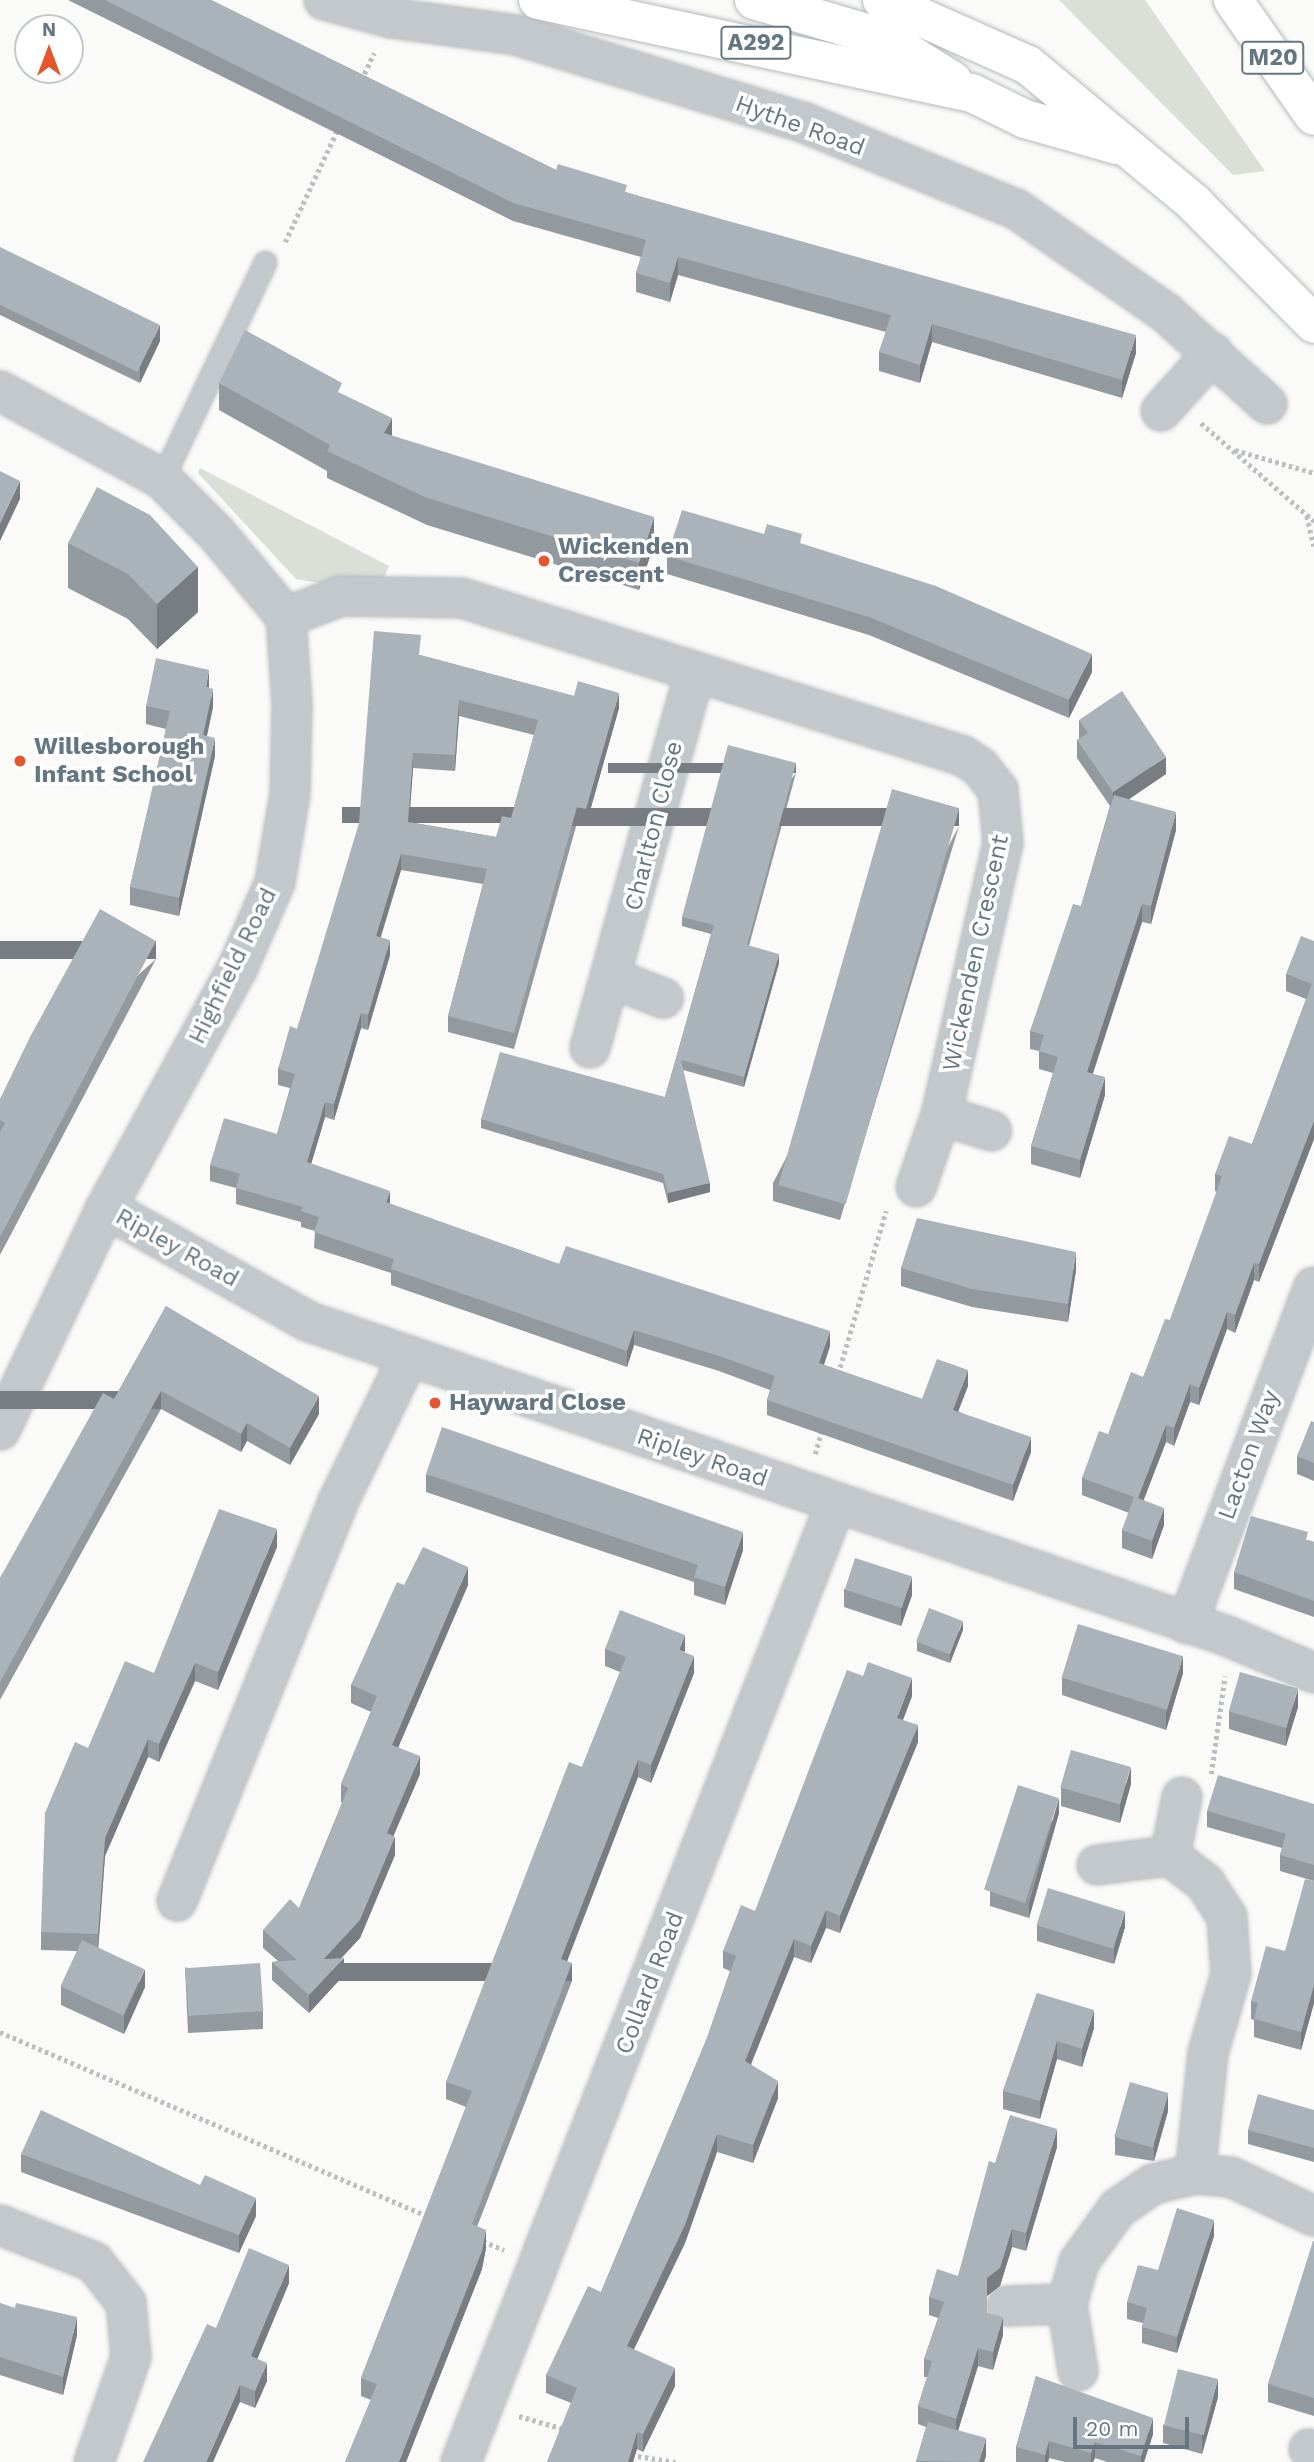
<!DOCTYPE html>
<style>
body{margin:0}
#map{position:relative;width:1314px;height:2462px;overflow:hidden;background:#fafaf8;font-family:"Work Sans",sans-serif}
div>[style]{position:absolute}
[style*='--x']{left:calc(var(--x)*1px);top:calc(var(--y)*1px);width:calc(var(--w)*1px);rotate:calc(var(--a)*1deg)}
.green>*{inset:0;background:#dadfd7}
.path>*{height:4.5px;margin-top:-2.25px;transform-origin:0;background:repeating-linear-gradient(90deg,#bbbfc2 0 3.5px,transparent 0 7px)}
.roads{filter:drop-shadow(0 0 2px #b5babe) drop-shadow(0 0 2px #b5babe)}
.service>*{height:21px;margin:-10.5px;padding:0 10.5px;transform-origin:10.5px;border-radius:10.5px;background:#c3c8cc}
.minor>*{height:38px;margin:-19px;padding:0 19px;transform-origin:19px;border-radius:19px;background:#c3c8cc}
.primary>*{height:38px;margin:-19px;padding:0 19px;transform-origin:19px;border-radius:19px;background:#fff}
.motorway>*{height:38px;margin:-19px;padding:0 19px;transform-origin:19px;border-radius:19px;background:#fff}
.wall>*{inset:0;background:#929a9f}
.shaded-wall>*{inset:0;background:#777d82;transform-origin:0 0}
.building>*{inset:0;background:#aab3b9;transform-origin:0 0}
.dots>*{width:19px;height:19px;translate:-50% -50%;box-sizing:border-box;border:4px solid #fff;border-radius:50%}
span{translate:-50% -50%;white-space:nowrap;text-align:center;line-height:1.15;-webkit-text-stroke:7px #fff;paint-order:stroke}
.shield-label span{padding:2px 5px;background:#fff;border:2px solid;border-radius:5px;-webkit-text-stroke-width:0}
.shield-label{font-size:23px;color:#657683;font-weight:700}
.street-label{font-size:24px;color:#657683}
.poi-label{font-size:24px;color:#657683;font-weight:700}
.left{translate:0 -50%;text-align:left}
.north{position:absolute;left:14px;top:14px;width:70px;height:70px;box-sizing:border-box;background:#fff;border:2px solid #c1c8cd;border-radius:50%;rotate:0deg;font-size:19px;font-weight:700;line-height:28px;text-align:center;color:#657683}
.north::after{content:'';display:block;margin:auto;width:24px;height:32px;background:#e4572e;clip-path:polygon(50% 0,100% 100%,50% 72%,0 100%)}
.scale{position:absolute;left:1073px;top:2417px;width:116px;height:32px;box-sizing:border-box;border:4px solid #657683;border-top:0;padding-left:9px;font-size:21px;line-height:24px;white-space:nowrap;color:#657683;-webkit-text-stroke:5px #fff;paint-order:stroke}
</style>
<div id="map">
<div class="green">
<i style="clip-path:polygon(1059px 0,1145px 0,1265px 171px,1233px 175px)"></i>
<i style="clip-path:polygon(200px 468px,389px 566px,385px 575px,381px 582px,336px 586px,296px 579px,198px 473px)"></i>
</div>
<div class="path">
<i style="--x:361;--y:80;--w:30;--a:-64"></i>
<i style="--x:285;--y:242;--w:125;--a:-64.9"></i>
<i style="--x:1201;--y:423;--w:150;--a:40.9"></i>
<i style="--x:1235;--y:450;--w:82;--a:16.2"></i>
<i style="--x:1307;--y:516;--w:31;--a:77"></i>
<i style="--x:838;--y:1374;--w:170;--a:-73.6"></i>
<i style="--x:815;--y:1454;--w:26;--a:-74"></i>
<i style="--x:1211;--y:1774;--w:99;--a:-81.9"></i>
<i style="--x:0;--y:2032;--w:465;--a:23.3"></i>
<i style="--x:483;--y:2241;--w:23;--a:23"></i>
<i style="--x:519;--y:2416;--w:47;--a:16.1"></i>
<i style="--x:631;--y:2455;--w:45;--a:9"></i>
</div>
<div class="roads">
<div class="service">
<i style="--x:162;--y:479;--w:240;--a:-64.6"></i>
</div>
<div class="minor">
<i style="--x:324;--y:0;--w:69;--a:15"></i>
<i style="--x:391;--y:18;--w:126;--a:7.7"></i>
<i style="--x:516;--y:35;--w:302;--a:16.9"></i>
<i style="--x:805;--y:123;--w:228;--a:22.2"></i>
<i style="--x:1016;--y:209;--w:183;--a:34.7"></i>
<i style="--x:1166;--y:313;--w:136;--a:42"></i>
<i style="--x:0;--y:391;--w:184;--a:28.5"></i>
<i style="--x:162;--y:479;--w:76;--a:45"></i>
<i style="--x:216;--y:533;--w:109;--a:50.2"></i>
<i style="--x:286;--y:617;--w:87;--a:86.1"></i>
<i style="--x:292;--y:704;--w:90;--a:91.3"></i>
<i style="--x:290;--y:794;--w:89;--a:99.7"></i>
<i style="--x:275;--y:882;--w:93;--a:113.5"></i>
<i style="--x:238;--y:967;--w:275;--a:118.7"></i>
<i style="--x:106;--y:1208;--w:246;--a:115.5"></i>
<i style="--x:1161;--y:411;--w:78;--a:-48.1"></i>
<i style="--x:286;--y:617;--w:59;--a:-20.9"></i>
<i style="--x:341;--y:596;--w:121;--a:0.9"></i>
<i style="--x:462;--y:598;--w:525;--a:17.5"></i>
<i style="--x:963;--y:756;--w:20;--a:33"></i>
<i style="--x:980;--y:767;--w:29;--a:52"></i>
<i style="--x:998;--y:790;--w:53;--a:84.6"></i>
<i style="--x:1003;--y:843;--w:279;--a:102.8"></i>
<i style="--x:941;--y:1115;--w:76;--a:109.1"></i>
<i style="--x:614;--y:979;--w:53;--a:21.2"></i>
<i style="--x:590;--y:1048;--w:390;--a:-74.4"></i>
<i style="--x:941;--y:1115;--w:53;--a:17.4"></i>
<i style="--x:106;--y:1208;--w:231;--a:29.3"></i>
<i style="--x:307;--y:1321;--w:972;--a:18.9"></i>
<i style="--x:1227;--y:1636;--w:95;--a:23"></i>
<i style="--x:1187;--y:1624;--w:360;--a:-69.4"></i>
<i style="--x:1170;--y:1856;--w:60;--a:-78.5"></i>
<i style="--x:1097;--y:1865;--w:74;--a:-7"></i>
<i style="--x:1170;--y:1856;--w:44;--a:37.6"></i>
<i style="--x:1205;--y:1883;--w:40;--a:57.1"></i>
<i style="--x:1227;--y:1917;--w:57;--a:86"></i>
<i style="--x:1231;--y:1974;--w:82;--a:106.2"></i>
<i style="--x:1208;--y:2053;--w:122;--a:96.1"></i>
<i style="--x:177;--y:1901;--w:428;--a:-68"></i>
<i style="--x:337;--y:1504;--w:162;--a:-64.1"></i>
<i style="--x:0;--y:2225;--w:101;--a:21.5"></i>
<i style="--x:94;--y:2262;--w:52;--a:52"></i>
<i style="--x:126;--y:2303;--w:54;--a:84.7"></i>
<i style="--x:131;--y:2357;--w:111;--a:109.4"></i>
<i style="--x:1007;--y:2306;--w:60;--a:-1.9"></i>
<i style="--x:1078;--y:2371;--w:68;--a:-99.3"></i>
<i style="--x:1067;--y:2304;--w:44;--a:-74.1"></i>
<i style="--x:1079;--y:2262;--w:67;--a:-54.2"></i>
<i style="--x:1118;--y:2208;--w:42;--a:-34.4"></i>
<i style="--x:1153;--y:2184;--w:43;--a:-13.4"></i>
<i style="--x:1195;--y:2174;--w:36;--a:5"></i>
<i style="--x:1231;--y:2177;--w:92;--a:25.2"></i>
<i style="--x:1309;--y:2449;--w:5;--a:11"></i>
<i style="--x:461;--y:2462;--w:1030;--a:-68.64"></i>
</div>
<div class="primary">
<i style="--x:538;--y:0;--w:444;--a:12.1"></i>
<i style="--x:972;--y:93;--w:59;--a:26.1"></i>
<i style="--x:1025;--y:119;--w:96;--a:15.8"></i>
<i style="--x:754;--y:0;--w:135;--a:16.3"></i>
<i style="--x:884;--y:38;--w:81;--a:31.9"></i>
<i style="--x:882;--y:0;--w:160;--a:24"></i>
<i style="--x:1028;--y:65;--w:216;--a:39.7"></i>
<i style="--x:1194;--y:203;--w:170;--a:45.2"></i>
</div>
<div class="motorway">
<i style="--x:1233;--y:0;--w:141;--a:55.1"></i>
</div>
</div>
<div class="wall">
<i style="clip-path:polygon(68px 0,211px 0,556px 170px,1136px 353px,1122px 398px,932px 342px,920px 383px,879px 371px,879px 352px,886px 332px,678px 275px,670px 302px,636px 292px,636px 273px,641px 257px,513px 221px)"></i>
<i style="clip-path:polygon(0 247px,160px 341px,140px 383px,0 315px)"></i>
<i style="clip-path:polygon(219px 383px,342px 394px,392px 436px,654px 544px,639px 590px,427px 525px,327px 478px,327px 471px,219px 410px)"></i>
<i style="clip-path:polygon(68px 543px,198px 567px,198px 612px,157px 649px,128px 619px,68px 588px)"></i>
<i style="clip-path:polygon(802px 544px,1092px 672px,1069px 718px,869px 635px,667px 574px,667px 556px)"></i>
<i style="clip-path:polygon(evenodd,420px 655px,619px 708px,586px 825px,577px 823px,514px 1049px,448px 1032px,448px 1016px,483px 884px,401px 870px,381px 937px,390px 955px,368px 1030px,361px 1028px,334px 1120px,325px 1117px,311px 1164px,390px 1204px,559px 1264px,830px 1346px,824px 1365px,922px 1399px,968px 1386px,958px 1411px,1031px 1452px,1013px 1501px,767px 1415px,767px 1400px,770px 1390px,719px 1371px,634px 1345px,627px 1367px,391px 1285px,391px 1273px,314px 1248px,315px 1231px,301px 1227px,301px 1222px,236px 1204px,236px 1188px,210px 1181px,210px 1165px,277px 1134px,290px 1088px,278px 1085px,278px 1069px,297px 1029px,420px 655px,459px 716px,534px 735px,511px 818px,496px 837px,409px 822px,413px 768px,455px 771px,459px 716px)"></i>
<i style="clip-path:polygon(209px 688px,213px 707px,207px 736px,215px 756px,179px 916px,130px 905px,130px 887px,166px 729px,146px 724px,146px 706px)"></i>
<i style="clip-path:polygon(1079px 720px,1166px 774px,1129px 799px,1176px 830px,1151px 924px,1142px 922px,1093px 1074px,1105px 1095px,1080px 1178px,1031px 1164px,1031px 1146px,1053px 1073px,1039px 1069px,1039px 1051px,1030px 1049px,1030px 1031px,1081px 906px,1110px 806px,1077px 758px,1077px 740px,1079px 739px)"></i>
<i style="clip-path:polygon(796px 773px,749px 946px,779px 963px,744px 1087px,683px 1070px,710px 1192px,668px 1203px,663px 1183px,481px 1128px,481px 1119px,665px 1097px,711px 934px,682px 926px,682px 917px)"></i>
<i style="clip-path:polygon(959px 826px,840px 1220px,773px 1201px,773px 1183px)"></i>
<i style="clip-path:polygon(1314px 941px,1314px 1139px,1259px 1282px,1254px 1280px,1235px 1333px,1227px 1329px,1199px 1405px,1190px 1402px,1174px 1446px,1166px 1442px,1143px 1500px,1164px 1525px,1152px 1559px,1122px 1548px,1122px 1530px,1129px 1513px,1082px 1495px,1082px 1478px,1143px 1377px,1170px 1320px,1217px 1192px,1215px 1191px,1215px 1174px,1252px 1144px,1306px 999px,1286px 991px,1286px 974px)"></i>
<i style="clip-path:polygon(156px 959px,0 1255px,0 1099px)"></i>
<i style="clip-path:polygon(901px 1268px,1076px 1270px,1068px 1322px,972px 1307px,901px 1286px)"></i>
<i style="clip-path:polygon(166px 1306px,319px 1414px,290px 1465px,247px 1441px,241px 1452px,161px 1409px,0 1700px,0 1578px,114px 1399px)"></i>
<i style="clip-path:polygon(1314px 1422px,1314px 1481px,1297px 1474px,1297px 1456px)"></i>
<i style="clip-path:polygon(426px 1474px,743px 1550px,725px 1605px,694px 1595px,694px 1582px,426px 1492px)"></i>
<i style="clip-path:polygon(1308px 1540px,1314px 1542px,1314px 1617px,1234px 1589px,1234px 1572px)"></i>
<i style="clip-path:polygon(277px 1547px,218px 1690px,195px 1681px,159px 1762px,148px 1757px,105px 1856px,98px 1948px,145px 1987px,124px 2034px,61px 2005px,61px 1987px,77px 1951px,41px 1950px,41px 1932px,88px 1748px,154px 1673px)"></i>
<i style="clip-path:polygon(404px 1585px,468px 1585px,398px 1747px,420px 1774px,393px 1836px,395px 1855px,360px 1938px,341px 1958px,344px 1975px,309px 2013px,272px 1980px,272px 1962px,278px 1961px,263px 1948px,263px 1930px,299px 1908px,342px 1803px,341px 1802px,341px 1784px,371px 1712px,351px 1703px,351px 1685px)"></i>
<i style="clip-path:polygon(844px 1589px,912px 1595px,901px 1626px,844px 1607px)"></i>
<i style="clip-path:polygon(963px 1630px,950px 1663px,917px 1651px,917px 1642px)"></i>
<i style="clip-path:polygon(605px 1649px,685px 1653px,694px 1673px,651px 1783px,638px 1777px,567px 1961px,572px 1981px,477px 2227px,486px 2248px,482px 2269px,406px 2462px,345px 2462px,371px 2400px,361px 2396px,361px 2378px,466px 2107px,446px 2099px,446px 2082px,582px 1767px,620px 1672px,605px 1666px)"></i>
<i style="clip-path:polygon(1183px 1673px,1166px 1730px,1062px 1695px,1062px 1678px)"></i>
<i style="clip-path:polygon(912px 1696px,903px 1720px,918px 1742px,840px 1933px,826px 1928px,811px 1963px,794px 1957px,751px 2064px,778px 2098px,753px 2163px,717px 2152px,685px 2243px,633px 2349px,675px 2386px,643px 2452px,637px 2449px,633px 2462px,547px 2462px,571px 2403px,546px 2393px,546px 2375px,601px 2292px,707px 2038px,730px 1971px,723px 1968px,723px 1951px,755px 1911px)"></i>
<i style="clip-path:polygon(1298px 1707px,1286px 1746px,1229px 1729px,1229px 1711px)"></i>
<i style="clip-path:polygon(1131px 1784px,1120px 1823px,1061px 1806px,1061px 1788px)"></i>
<i style="clip-path:polygon(1314px 1804px,1314px 1881px,1280px 1871px,1280px 1855px,1282px 1848px,1207px 1827px,1207px 1811px)"></i>
<i style="clip-path:polygon(1059px 1813px,1029px 1918px,990px 1906px,990px 1891px)"></i>
<i style="clip-path:polygon(1314px 1881px,1314px 2003px,1301px 2050px,1254px 2037px,1254px 2020px,1251px 2019px,1251px 2001px,1285px 1951px)"></i>
<i style="clip-path:polygon(1037px 1925px,1125px 1927px,1114px 1964px,1037px 1941px)"></i>
<i style="clip-path:polygon(185px 1967px,263px 2011px,263px 2029px,188px 2033px)"></i>
<i style="clip-path:polygon(1037px 1993px,1094px 2028px,1082px 2067px,1057px 2059px,1040px 2119px,1003px 2109px,1003px 2091px)"></i>
<i style="clip-path:polygon(1314px 2110px,1314px 2162px,1248px 2144px,1248px 2130px)"></i>
<i style="clip-path:polygon(1168px 2111px,1154px 2161px,1115px 2155px,1115px 2137px)"></i>
<i style="clip-path:polygon(1057px 2147px,1026px 2251px,1012px 2247px,1000px 2286px,987px 2296px,987px 2313px,1003px 2335px,993px 2370px,978px 2366px,958px 2431px,986px 2456px,984px 2462px,916px 2462px,926px 2427px,918px 2424px,918px 2406px,927px 2377px,924px 2377px,924px 2359px,938px 2318px,929px 2315px,929px 2297px,958px 2276px,995px 2163px)"></i>
<i style="clip-path:polygon(21px 2154px,256px 2216px,239px 2253px,21px 2172px)"></i>
<i style="clip-path:polygon(1214px 2236px,1177px 2353px,1142px 2343px,1142px 2327px,1143px 2323px,1127px 2319px,1127px 2302px,1158px 2270px)"></i>
<i style="clip-path:polygon(1314px 2241px,1314px 2416px,1268px 2402px,1268px 2384px)"></i>
<i style="clip-path:polygon(289px 2283px,257px 2359px,267px 2381px,255px 2408px,240px 2402px,216px 2328px)"></i>
<i style="clip-path:polygon(0 2303px,77px 2335px,63px 2395px,0 2375px)"></i>
<i style="clip-path:polygon(1036px 2376px,1153px 2434px,1144px 2462px,1107px 2462px,1095px 2458px,1093px 2462px,1065px 2462px,1049px 2458px,1048px 2462px,1016px 2462px,1016px 2447px)"></i>
<i style="clip-path:polygon(1218px 2397px,1202px 2454px,1163px 2443px,1163px 2425px)"></i>
</div>
<div class="shaded-wall">
<i style="clip-path:polygon(678px 257px,678px 275px,670px 302px,670px 283px)"></i>
<i style="clip-path:polygon(932px 324px,932px 342px,920px 383px,920px 365px)"></i>
<i style="clip-path:polygon(160px 325px,160px 341px,140px 383px,140px 367px)"></i>
<i style="clip-path:polygon(1136px 335px,1136px 353px,1122px 398px,1122px 380px)"></i>
<i style="clip-path:polygon(392px 418px,392px 445px,384px 433px)"></i>
<i style="clip-path:polygon(20px 481px,20px 499px,0 541px,0 523px)"></i>
<i style="clip-path:polygon(654px 517px,654px 544px,639px 590px,639px 563px)"></i>
<i style="clip-path:polygon(198px 567px,198px 612px,157px 649px,157px 604px)"></i>
<i style="clip-path:polygon(1092px 654px,1092px 672px,1069px 718px,1069px 700px)"></i>
<i style="clip-path:polygon(209px 670px,209px 688px,206px 687px)"></i>
<i style="clip-path:polygon(213px 689px,213px 707px,203px 753px,203px 735px)"></i>
<i style="clip-path:polygon(619px 693px,619px 708px,586px 825px,586px 809px)"></i>
<i style="clip-path:polygon(459px 700px,459px 716px,455px 771px,455px 755px)"></i>
<i style="clip-path:polygon(215px 738px,215px 756px,179px 916px,179px 898px)"></i>
<i style="clip-path:polygon(413px 753px,413px 768px,408px 837px,408px 822px)"></i>
<i style="clip-path:polygon(1166px 757px,1166px 774px,1113px 810px,1113px 792px)"></i>
<i style="left:796px;top:763px;width:10px;height:188px;rotate:90deg"></i>
<i style="left:577px;top:807px;width:16px;height:235px;rotate:90deg"></i>
<i style="left:959px;top:808px;width:18px;height:412px;rotate:90deg"></i>
<i style="clip-path:polygon(1176px 812px,1176px 830px,1151px 924px,1151px 906px)"></i>
<i style="clip-path:polygon(401px 854px,401px 870px,376px 951px,376px 936px)"></i>
<i style="clip-path:polygon(1142px 904px,1142px 922px,1087px 1090px,1087px 1072px)"></i>
<i style="clip-path:polygon(390px 940px,390px 955px,368px 1030px,368px 1015px)"></i>
<i style="left:156px;top:941px;width:18px;height:335px;rotate:90deg"></i>
<i style="clip-path:polygon(779px 954px,779px 963px,744px 1087px,744px 1077px)"></i>
<i style="clip-path:polygon(361px 1013px,361px 1028px,334px 1120px,334px 1104px)"></i>
<i style="clip-path:polygon(1105px 1077px,1105px 1095px,1080px 1178px,1080px 1160px)"></i>
<i style="clip-path:polygon(325px 1102px,325px 1117px,307px 1178px,307px 1162px)"></i>
<i style="clip-path:polygon(1314px 1121px,1314px 1139px,1259px 1282px,1259px 1264px)"></i>
<i style="clip-path:polygon(710px 1183px,710px 1192px,668px 1203px,668px 1193px)"></i>
<i style="clip-path:polygon(390px 1191px,390px 1206px,386px 1202px)"></i>
<i style="clip-path:polygon(1076px 1252px,1076px 1270px,1068px 1322px,1068px 1304px)"></i>
<i style="clip-path:polygon(1254px 1263px,1254px 1280px,1235px 1333px,1235px 1315px)"></i>
<i style="clip-path:polygon(1227px 1312px,1227px 1329px,1199px 1405px,1199px 1388px)"></i>
<i style="clip-path:polygon(634px 1330px,634px 1345px,627px 1367px,627px 1351px)"></i>
<i style="clip-path:polygon(830px 1331px,830px 1346px,819px 1379px,819px 1363px)"></i>
<i style="clip-path:polygon(968px 1370px,968px 1386px,953px 1425px,953px 1410px)"></i>
<i style="clip-path:polygon(1190px 1384px,1190px 1402px,1174px 1446px,1174px 1428px)"></i>
<i style="left:161px;top:1391px;width:18px;height:333px;rotate:90deg"></i>
<i style="clip-path:polygon(319px 1396px,319px 1414px,290px 1465px,290px 1448px)"></i>
<i style="clip-path:polygon(247px 1423px,247px 1441px,241px 1452px,241px 1434px)"></i>
<i style="clip-path:polygon(1166px 1425px,1166px 1442px,1138px 1515px,1138px 1498px)"></i>
<i style="clip-path:polygon(1031px 1437px,1031px 1452px,1013px 1501px,1013px 1485px)"></i>
<i style="clip-path:polygon(1164px 1508px,1164px 1525px,1152px 1559px,1152px 1541px)"></i>
<i style="clip-path:polygon(277px 1529px,277px 1547px,218px 1690px,218px 1672px)"></i>
<i style="clip-path:polygon(743px 1532px,743px 1550px,725px 1605px,725px 1587px)"></i>
<i style="clip-path:polygon(468px 1567px,468px 1585px,392px 1762px,392px 1745px)"></i>
<i style="clip-path:polygon(912px 1577px,912px 1595px,901px 1626px,901px 1608px)"></i>
<i style="clip-path:polygon(963px 1621px,963px 1630px,950px 1663px,950px 1654px)"></i>
<i style="clip-path:polygon(685px 1635px,685px 1652px,679px 1650px)"></i>
<i style="clip-path:polygon(694px 1656px,694px 1673px,651px 1783px,651px 1765px)"></i>
<i style="clip-path:polygon(1183px 1656px,1183px 1673px,1166px 1730px,1166px 1713px)"></i>
<i style="clip-path:polygon(195px 1663px,195px 1681px,159px 1762px,159px 1744px)"></i>
<i style="clip-path:polygon(912px 1678px,912px 1696px,897px 1735px,897px 1718px)"></i>
<i style="clip-path:polygon(1298px 1689px,1298px 1707px,1286px 1746px,1286px 1728px)"></i>
<i style="clip-path:polygon(918px 1725px,918px 1742px,840px 1933px,840px 1916px)"></i>
<i style="clip-path:polygon(148px 1739px,148px 1757px,105px 1856px,98px 1952px,98px 1934px,105px 1838px)"></i>
<i style="clip-path:polygon(420px 1756px,420px 1774px,387px 1851px,387px 1833px)"></i>
<i style="clip-path:polygon(638px 1760px,638px 1777px,561px 1977px,561px 1959px)"></i>
<i style="clip-path:polygon(1131px 1767px,1131px 1784px,1120px 1823px,1120px 1805px)"></i>
<i style="clip-path:polygon(1059px 1798px,1059px 1813px,1029px 1918px,1029px 1903px)"></i>
<i style="clip-path:polygon(395px 1837px,395px 1855px,360px 1938px,324px 1977px,324px 1959px)"></i>
<i style="clip-path:polygon(826px 1910px,826px 1928px,811px 1963px,811px 1946px)"></i>
<i style="clip-path:polygon(1125px 1911px,1125px 1927px,1114px 1964px,1114px 1948px)"></i>
<i style="clip-path:polygon(794px 1939px,794px 1957px,745px 2079px,745px 2061px)"></i>
<i style="clip-path:polygon(344px 1958px,344px 1975px,309px 2013px,309px 1995px)"></i>
<i style="left:572px;top:1963px;width:18px;height:280px;rotate:90deg"></i>
<i style="clip-path:polygon(145px 1969px,145px 1987px,124px 2034px,124px 2016px)"></i>
<i style="clip-path:polygon(1314px 1985px,1314px 2003px,1301px 2050px,1301px 2032px)"></i>
<i style="clip-path:polygon(1094px 2010px,1094px 2028px,1082px 2067px,1082px 2049px)"></i>
<i style="clip-path:polygon(1057px 2041px,1057px 2059px,1040px 2119px,1040px 2101px)"></i>
<i style="clip-path:polygon(778px 2081px,778px 2098px,753px 2163px,753px 2145px)"></i>
<i style="clip-path:polygon(1168px 2093px,1168px 2111px,1154px 2161px,1154px 2143px)"></i>
<i style="clip-path:polygon(1057px 2129px,1057px 2147px,1026px 2251px,1026px 2233px)"></i>
<i style="clip-path:polygon(717px 2134px,717px 2152px,685px 2243px,627px 2364px,627px 2346px)"></i>
<i style="clip-path:polygon(256px 2198px,256px 2216px,239px 2253px,239px 2235px)"></i>
<i style="clip-path:polygon(1214px 2220px,1214px 2236px,1177px 2353px,1177px 2337px)"></i>
<i style="clip-path:polygon(1012px 2229px,1012px 2247px,1000px 2286px,987px 2296px,987px 2278px)"></i>
<i style="clip-path:polygon(486px 2230px,486px 2248px,482px 2269px,406px 2462px,399px 2462px)"></i>
<i style="clip-path:polygon(289px 2265px,289px 2283px,251px 2374px,251px 2356px)"></i>
<i style="clip-path:polygon(77px 2317px,77px 2335px,63px 2395px,63px 2377px)"></i>
<i style="clip-path:polygon(1003px 2317px,1003px 2335px,993px 2370px,993px 2352px)"></i>
<i style="clip-path:polygon(978px 2348px,978px 2366px,956px 2437px,956px 2419px)"></i>
<i style="clip-path:polygon(267px 2363px,267px 2381px,255px 2408px,255px 2391px)"></i>
<i style="clip-path:polygon(675px 2368px,675px 2386px,643px 2452px,643px 2434px)"></i>
<i style="clip-path:polygon(1218px 2379px,1218px 2397px,1202px 2454px,1202px 2436px)"></i>
<i style="clip-path:polygon(240px 2385px,240px 2402px,213px 2462px,206px 2462px)"></i>
<i style="clip-path:polygon(1153px 2418px,1153px 2434px,1144px 2462px,1141px 2462px,1141px 2456px)"></i>
<i style="clip-path:polygon(637px 2432px,637px 2449px,633px 2462px,628px 2462px)"></i>
<i style="clip-path:polygon(986px 2438px,986px 2456px,984px 2462px,979px 2462px)"></i>
<i style="clip-path:polygon(1049px 2441px,1049px 2458px,1048px 2462px,1045px 2462px,1045px 2455px)"></i>
<i style="clip-path:polygon(1095px 2442px,1095px 2458px,1093px 2462px,1091px 2462px,1091px 2453px)"></i>
</div>
<div class="building">
<i style="clip-path:polygon(105px 0,211px 0,556px 170px,558px 164px,627px 185px,625px 192px,1136px 335px,1122px 380px,932px 324px,920px 365px,879px 352px,891px 315px,678px 257px,670px 283px,636px 273px,646px 240px,513px 203px)"></i>
<i style="left:0;top:247px;width:178px;height:52px;rotate:26deg"></i>
<i style="clip-path:polygon(245px 330px,342px 383px,338px 392px,392px 418px,384px 433px,654px 517px,639px 563px,427px 498px,327px 451px,330px 445px,219px 383px)"></i>
<i style="clip-path:polygon(0 471px,20px 481px,0 523px)"></i>
<i style="clip-path:polygon(97px 487px,150px 515px,198px 567px,157px 604px,128px 574px,68px 543px)"></i>
<i style="clip-path:polygon(682px 510px,764px 534px,767px 524px,802px 534px,800px 543px,936px 586px,1092px 654px,1069px 700px,869px 617px,667px 556px)"></i>
<i style="clip-path:polygon(evenodd,374px 631px,421px 635px,419px 655px,574px 696px,578px 681px,619px 693px,586px 809px,577px 807px,514px 1033px,448px 1016px,487px 869px,401px 854px,376px 936px,390px 940px,368px 1015px,361px 1013px,334px 1104px,325px 1102px,307px 1162px,390px 1191px,386px 1202px,559px 1264px,566px 1246px,830px 1331px,819px 1363px,922px 1399px,937px 1359px,968px 1370px,953px 1410px,1031px 1437px,1013px 1485px,767px 1400px,775px 1376px,719px 1356px,634px 1330px,627px 1351px,391px 1269px,394px 1259px,314px 1232px,319px 1217px,301px 1211px,303px 1207px,236px 1188px,240px 1174px,210px 1165px,224px 1118px,277px 1134px,295px 1074px,278px 1069px,290px 1026px,297px 1029px,359px 823px,374px 631px,459px 700px,538px 720px,511px 818px,502px 816px,496px 837px,408px 822px,413px 753px,455px 755px,459px 700px)"></i>
<i style="clip-path:polygon(156px 658px,209px 670px,206px 687px,213px 689px,203px 735px,215px 738px,179px 898px,130px 887px,170px 711px,146px 706px)"></i>
<i style="clip-path:polygon(1122px 691px,1166px 757px,1113px 792px,1077px 740px,1088px 733px,1079px 720px)"></i>
<i style="clip-path:polygon(728px 745px,796px 763px,747px 945px,779px 954px,744px 1077px,681px 1060px,710px 1183px,668px 1193px,663px 1174px,481px 1119px,500px 1052px,665px 1097px,714px 925px,682px 917px)"></i>
<i style="left:892px;top:789px;width:70px;height:412px;rotate:16deg"></i>
<i style="clip-path:polygon(1114px 795px,1176px 812px,1151px 906px,1142px 904px,1087px 1072px,1105px 1077px,1080px 1160px,1031px 1146px,1058px 1057px,1039px 1051px,1044px 1035px,1030px 1031px,1073px 904px,1081px 906px)"></i>
<i style="clip-path:polygon(100px 909px,156px 941px,0 1237px,0 1132px,5px 1123px,0 1120px,0 1099px,30px 1037px)"></i>
<i style="clip-path:polygon(1301px 936px,1314px 941px,1314px 1121px,1259px 1264px,1254px 1263px,1235px 1315px,1227px 1312px,1199px 1388px,1190px 1384px,1174px 1428px,1166px 1425px,1138px 1498px,1164px 1508px,1152px 1541px,1122px 1530px,1134px 1497px,1082px 1478px,1099px 1431px,1108px 1434px,1131px 1372px,1143px 1377px,1165px 1319px,1170px 1320px,1222px 1176px,1215px 1174px,1229px 1136px,1252px 1144px,1312px 984px,1286px 974px)"></i>
<i style="clip-path:polygon(917px 1218px,1076px 1252px,1068px 1304px,972px 1289px,901px 1268px)"></i>
<i style="clip-path:polygon(166px 1306px,319px 1396px,290px 1448px,247px 1423px,241px 1434px,161px 1391px,0 1682px,0 1578px,103px 1393px,114px 1399px)"></i>
<i style="clip-path:polygon(1311px 1421px,1314px 1422px,1314px 1463px,1297px 1456px)"></i>
<i style="clip-path:polygon(442px 1427px,743px 1532px,725px 1587px,694px 1577px,698px 1565px,426px 1474px)"></i>
<i style="clip-path:polygon(219px 1509px,277px 1529px,218px 1672px,195px 1663px,159px 1744px,148px 1739px,105px 1838px,98px 1934px,41px 1932px,45px 1813px,75px 1742px,88px 1748px,125px 1661px,154px 1673px)"></i>
<i style="clip-path:polygon(1251px 1516px,1308px 1532px,1306px 1540px,1314px 1542px,1314px 1601px,1234px 1572px)"></i>
<i style="clip-path:polygon(423px 1547px,468px 1567px,392px 1745px,420px 1756px,387px 1833px,395px 1837px,360px 1920px,324px 1959px,344px 1958px,309px 1995px,272px 1962px,297px 1960px,263px 1930px,290px 1899px,299px 1908px,325px 1847px,348px 1788px,341px 1784px,377px 1696px,351px 1685px,397px 1582px,404px 1585px)"></i>
<i style="left:855px;top:1558px;width:60px;height:33px;rotate:18deg"></i>
<i style="left:929px;top:1608px;width:36px;height:36px;rotate:21deg"></i>
<i style="clip-path:polygon(620px 1610px,685px 1635px,679px 1650px,694px 1656px,651px 1765px,638px 1760px,561px 1959px,572px 1963px,472px 2224px,486px 2230px,482px 2251px,399px 2462px,345px 2462px,377px 2384px,361px 2378px,472px 2091px,446px 2082px,569px 1762px,582px 1767px,626px 1657px,605px 1649px)"></i>
<i style="left:1078px;top:1624px;width:110px;height:56px;rotate:17deg"></i>
<i style="clip-path:polygon(868px 1662px,912px 1678px,897px 1718px,918px 1725px,840px 1916px,826px 1910px,811px 1946px,794px 1939px,745px 2061px,778px 2081px,753px 2145px,717px 2134px,685px 2225px,627px 2346px,675px 2368px,643px 2434px,637px 2432px,628px 2462px,547px 2462px,577px 2388px,546px 2375px,588px 2286px,601px 2292px,707px 2038px,736px 1956px,723px 1951px,741px 1905px,755px 1911px,847px 1670px,863px 1676px)"></i>
<i style="left:1240px;top:1672px;width:60px;height:41px;rotate:16deg"></i>
<i style="left:1071px;top:1750px;width:62px;height:39px;rotate:16deg"></i>
<i style="clip-path:polygon(1218px 1775px,1314px 1804px,1314px 1865px,1280px 1855px,1286px 1834px,1207px 1811px)"></i>
<i style="left:1018px;top:1785px;width:43px;height:110px;rotate:18deg"></i>
<i style="clip-path:polygon(1305px 1879px,1314px 1881px,1314px 1985px,1301px 2032px,1254px 2019px,1258px 2003px,1251px 2001px,1266px 1946px,1285px 1951px)"></i>
<i style="left:1048px;top:1888px;width:80px;height:39px;rotate:17deg"></i>
<i style="left:82px;top:1940px;width:69px;height:51px;rotate:25deg"></i>
<i style="left:260px;top:1963px;width:48px;height:75px;rotate:86deg"></i>
<i style="clip-path:polygon(1037px 1993px,1094px 2010px,1082px 2049px,1057px 2041px,1040px 2101px,1003px 2091px)"></i>
<i style="left:1130px;top:2082px;width:40px;height:57px;rotate:16deg"></i>
<i style="clip-path:polygon(1258px 2094px,1314px 2110px,1314px 2148px,1248px 2130px)"></i>
<i style="clip-path:polygon(41px 2110px,200px 2185px,205px 2175px,256px 2198px,239px 2235px,21px 2154px)"></i>
<i style="clip-path:polygon(1010px 2115px,1057px 2129px,1026px 2233px,1012px 2229px,1000px 2268px,987px 2278px,987px 2313px,1003px 2317px,993px 2352px,978px 2348px,956px 2419px,918px 2406px,932px 2361px,924px 2359px,944px 2302px,929px 2297px,937px 2269px,958px 2276px,989px 2161px,995px 2163px)"></i>
<i style="clip-path:polygon(1177px 2208px,1214px 2220px,1177px 2337px,1142px 2327px,1147px 2308px,1127px 2302px,1138px 2265px,1158px 2270px)"></i>
<i style="clip-path:polygon(1313px 2241px,1314px 2241px,1314px 2398px,1268px 2384px)"></i>
<i style="clip-path:polygon(249px 2248px,289px 2265px,251px 2356px,267px 2363px,255px 2391px,240px 2385px,206px 2462px,143px 2462px,207px 2324px,216px 2328px)"></i>
<i style="clip-path:polygon(0 2303px,15px 2308px,16px 2303px,77px 2317px,63px 2377px,0 2357px)"></i>
<i style="left:1178px;top:2369px;width:41px;height:58px;rotate:14deg"></i>
<i style="clip-path:polygon(1036px 2376px,1153px 2418px,1141px 2456px,1095px 2442px,1091px 2453px,1049px 2441px,1045px 2455px,1016px 2447px)"></i>
<i style="clip-path:polygon(928px 2422px,986px 2438px,979px 2462px,916px 2461px)"></i>
</div>
<div class="dots">
<i style="left:544px;top:561px;background:#e4572e"></i>
<i style="left:20px;top:761px;background:#e4572e"></i>
<i style="left:435px;top:1403px;background:#e4572e"></i>
</div>
<div class="shield-label">
<span style="left:756px;top:43px">A292</span>
<span style="left:1273px;top:58px">M20</span>
</div>
<div class="street-label">
<span style="left:800px;top:126px;rotate:20deg">Hythe Road</span>
<span style="left:654px;top:826px;rotate:-76deg">Charlton Close</span>
<span style="left:976px;top:953px;rotate:-78deg">Wickenden Crescent</span>
<span style="left:233px;top:966px;rotate:-64deg">Highfield Road</span>
<span style="left:177px;top:1248px;rotate:29deg">Ripley Road</span>
<span style="left:1249px;top:1455px;rotate:-70deg">Lacton Way</span>
<span style="left:702px;top:1458px;rotate:19deg">Ripley Road</span>
<span style="left:650px;top:1983px;rotate:-69deg">Collard Road</span>
</div>
<div class="poi-label">
<span class="left" style="left:558px;top:561px">Wickenden<br>Crescent</span>
<span class="left" style="left:34px;top:761px">Willesborough<br>Infant School</span>
<span class="left" style="left:449px;top:1403px">Hayward Close</span>
</div>
<div class="north">N</div>
<div class="scale">20 m</div>
</div>
